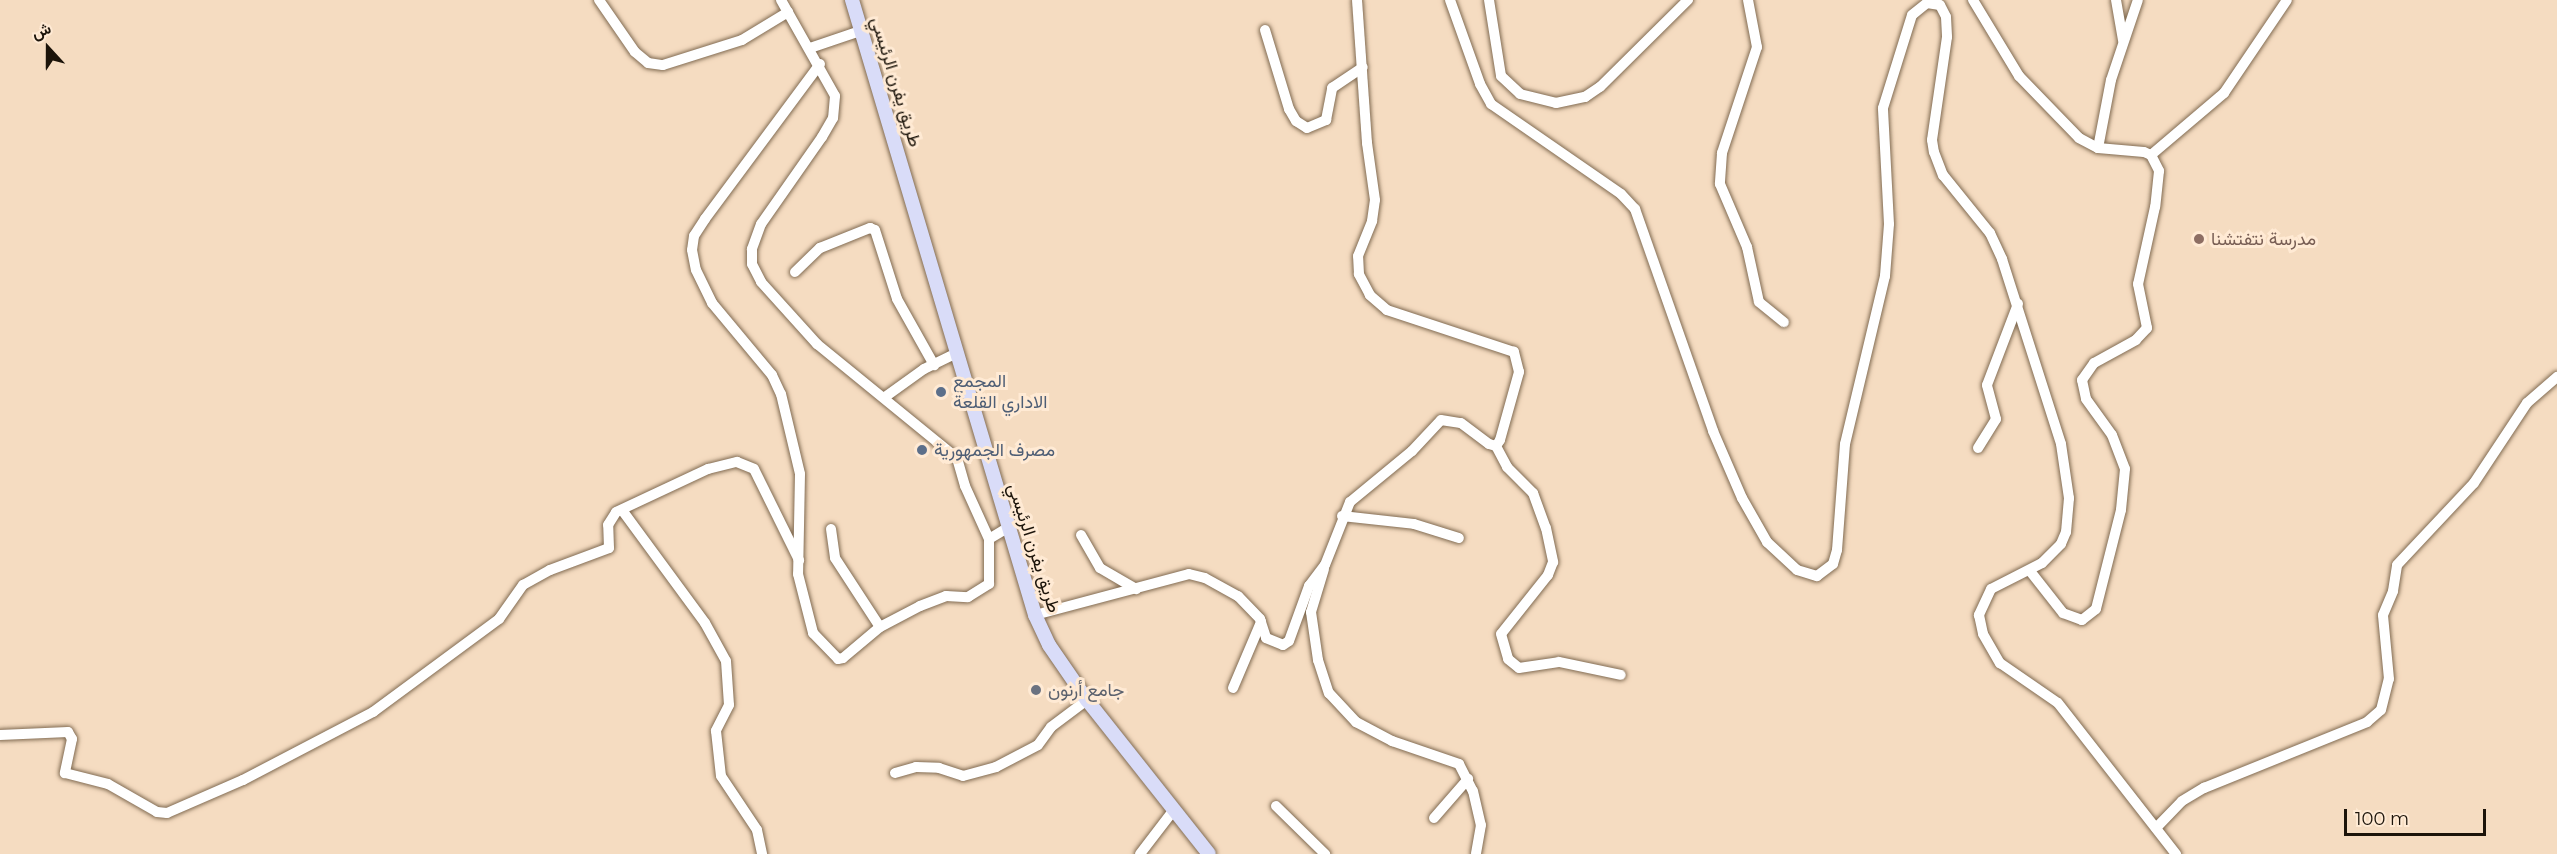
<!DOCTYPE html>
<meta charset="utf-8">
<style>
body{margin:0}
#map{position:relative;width:2557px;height:854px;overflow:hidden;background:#f5dcc1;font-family:Montserrat,Vazirmatn,sans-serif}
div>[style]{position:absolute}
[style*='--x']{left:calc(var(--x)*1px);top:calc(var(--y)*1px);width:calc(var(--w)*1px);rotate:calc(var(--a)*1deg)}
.roads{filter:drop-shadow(0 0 2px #816b52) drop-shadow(0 0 2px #816b52)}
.minor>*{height:10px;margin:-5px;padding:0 5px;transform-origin:5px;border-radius:5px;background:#fff}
.major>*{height:14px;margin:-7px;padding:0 7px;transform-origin:7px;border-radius:7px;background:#d9dcf8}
.dots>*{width:16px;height:16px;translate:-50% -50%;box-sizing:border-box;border:3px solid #ffead4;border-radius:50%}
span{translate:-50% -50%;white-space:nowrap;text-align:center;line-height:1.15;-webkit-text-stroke:6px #ffead4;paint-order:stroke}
.street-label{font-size:18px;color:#1c140a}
.education-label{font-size:18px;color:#785e54}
.left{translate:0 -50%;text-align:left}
.service-label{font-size:18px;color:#4e5e75}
.worship-label{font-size:18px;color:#5b616d}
.north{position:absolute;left:18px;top:18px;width:60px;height:60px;-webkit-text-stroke:4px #ffead4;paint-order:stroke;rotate:339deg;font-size:16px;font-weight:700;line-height:24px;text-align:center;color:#1c140a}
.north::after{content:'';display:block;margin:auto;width:21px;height:27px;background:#1c140a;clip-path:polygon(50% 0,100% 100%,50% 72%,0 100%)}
.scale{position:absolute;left:2344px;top:809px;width:142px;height:27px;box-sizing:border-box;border:3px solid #1c140a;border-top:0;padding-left:8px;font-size:18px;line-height:21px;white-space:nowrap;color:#1c140a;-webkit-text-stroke:4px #ffead4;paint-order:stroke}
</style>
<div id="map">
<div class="roads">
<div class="minor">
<i style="--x:599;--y:0;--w:63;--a:55.3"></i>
<i style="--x:635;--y:52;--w:17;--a:40"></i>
<i style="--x:648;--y:63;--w:15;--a:8"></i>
<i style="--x:663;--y:65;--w:83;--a:-17.6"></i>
<i style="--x:742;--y:40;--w:54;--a:-31.3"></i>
<i style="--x:781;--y:0;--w:110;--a:60.6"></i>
<i style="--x:835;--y:96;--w:22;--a:95"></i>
<i style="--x:833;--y:118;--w:22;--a:120"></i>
<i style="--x:822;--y:137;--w:106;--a:125"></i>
<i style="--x:761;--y:224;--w:27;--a:110"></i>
<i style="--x:752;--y:249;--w:15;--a:90"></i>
<i style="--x:752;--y:264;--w:20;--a:63"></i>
<i style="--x:761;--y:282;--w:84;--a:47.9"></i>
<i style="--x:817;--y:344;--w:181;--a:39.2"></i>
<i style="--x:957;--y:458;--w:29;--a:74"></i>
<i style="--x:965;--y:486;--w:58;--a:65.6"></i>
<i style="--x:989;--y:539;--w:23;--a:-31"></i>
<i style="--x:1450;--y:0;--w:89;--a:70.3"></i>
<i style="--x:1480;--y:84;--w:23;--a:61"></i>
<i style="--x:1491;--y:104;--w:158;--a:34.7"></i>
<i style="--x:1621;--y:194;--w:21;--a:47"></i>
<i style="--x:1635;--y:209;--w:235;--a:70.6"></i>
<i style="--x:1713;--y:431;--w:73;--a:66.6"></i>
<i style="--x:1742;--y:498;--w:51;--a:60.4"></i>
<i style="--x:1767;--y:542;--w:41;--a:43"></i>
<i style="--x:1797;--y:570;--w:21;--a:17"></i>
<i style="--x:1817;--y:576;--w:20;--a:-37"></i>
<i style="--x:1833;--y:564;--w:15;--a:-74"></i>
<i style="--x:1837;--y:550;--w:106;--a:-85.7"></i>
<i style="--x:1845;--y:444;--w:173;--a:-76.6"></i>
<i style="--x:1885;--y:276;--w:52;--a:-85.6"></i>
<i style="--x:1889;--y:224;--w:116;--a:-93"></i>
<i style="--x:1883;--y:108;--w:97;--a:-72.7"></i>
<i style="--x:1912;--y:15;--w:19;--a:-39"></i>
<i style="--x:1927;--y:3;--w:13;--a:9"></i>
<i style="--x:1940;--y:5;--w:13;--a:63"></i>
<i style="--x:1946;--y:17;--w:20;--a:87"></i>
<i style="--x:1947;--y:37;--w:104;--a:98.3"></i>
<i style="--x:1932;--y:140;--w:12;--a:81"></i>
<i style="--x:1934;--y:152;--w:25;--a:69"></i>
<i style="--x:1943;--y:175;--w:75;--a:51"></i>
<i style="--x:1990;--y:233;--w:29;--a:65"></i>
<i style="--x:2002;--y:259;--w:194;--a:72.3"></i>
<i style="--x:2061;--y:444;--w:55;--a:81.6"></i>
<i style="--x:2069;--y:498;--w:34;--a:95"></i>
<i style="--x:2066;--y:532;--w:13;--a:113"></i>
<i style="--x:2061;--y:544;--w:27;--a:135"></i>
<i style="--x:2042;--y:563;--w:57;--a:153"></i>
<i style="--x:1991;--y:589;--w:29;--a:115"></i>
<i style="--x:1979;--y:615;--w:19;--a:78"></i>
<i style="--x:1983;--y:634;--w:34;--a:60"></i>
<i style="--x:2000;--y:663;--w:70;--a:34.6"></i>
<i style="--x:2058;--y:703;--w:192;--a:52"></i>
<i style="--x:1489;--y:0;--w:77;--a:81"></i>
<i style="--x:1501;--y:76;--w:26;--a:43"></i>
<i style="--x:1520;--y:94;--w:37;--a:14"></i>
<i style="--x:1556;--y:103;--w:30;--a:-12"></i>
<i style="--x:1585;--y:97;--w:18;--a:-34"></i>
<i style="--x:1600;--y:87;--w:124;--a:-44.7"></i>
<i style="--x:1748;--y:0;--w:48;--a:79.2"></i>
<i style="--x:1757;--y:47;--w:112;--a:108.3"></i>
<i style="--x:1722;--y:153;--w:31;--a:94"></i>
<i style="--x:1720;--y:184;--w:69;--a:66.8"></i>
<i style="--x:1747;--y:247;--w:56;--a:77.7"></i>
<i style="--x:1759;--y:302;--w:32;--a:39"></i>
<i style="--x:1973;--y:0;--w:89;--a:58.8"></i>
<i style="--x:2019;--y:76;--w:86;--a:45.9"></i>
<i style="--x:2079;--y:138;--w:21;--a:28"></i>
<i style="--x:2098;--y:148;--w:46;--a:5"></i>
<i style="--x:2144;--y:152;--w:8;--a:23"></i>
<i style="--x:2151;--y:155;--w:18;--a:63"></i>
<i style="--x:2159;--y:171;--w:36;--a:96"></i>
<i style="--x:2155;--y:207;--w:79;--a:102.4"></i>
<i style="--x:2138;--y:284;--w:45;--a:78.4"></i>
<i style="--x:2147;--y:328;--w:16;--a:133"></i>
<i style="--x:2136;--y:340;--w:48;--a:151.3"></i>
<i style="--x:2094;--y:363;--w:21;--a:125"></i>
<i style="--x:2082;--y:380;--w:19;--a:78"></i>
<i style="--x:2086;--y:399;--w:44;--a:54.2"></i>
<i style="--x:2112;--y:435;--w:36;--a:69"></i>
<i style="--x:2125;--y:469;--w:41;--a:95.6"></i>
<i style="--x:2121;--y:510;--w:102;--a:104.2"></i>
<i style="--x:2096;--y:609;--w:18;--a:142"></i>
<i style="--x:2082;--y:620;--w:20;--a:-160"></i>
<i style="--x:2063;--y:613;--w:53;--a:-128.2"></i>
<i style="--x:2116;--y:0;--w:41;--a:80.1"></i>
<i style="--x:1265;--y:30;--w:83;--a:73.1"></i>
<i style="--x:1289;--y:109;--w:14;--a:60"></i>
<i style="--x:1296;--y:121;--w:13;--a:32"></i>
<i style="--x:1307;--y:128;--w:21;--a:-23"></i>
<i style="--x:1326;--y:120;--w:33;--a:-79"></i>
<i style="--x:1332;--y:88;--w:37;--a:-34"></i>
<i style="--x:810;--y:48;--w:53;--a:-18.8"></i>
<i style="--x:820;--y:64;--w:193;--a:126.6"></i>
<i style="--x:705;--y:219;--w:20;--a:123"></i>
<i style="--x:694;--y:236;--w:14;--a:98"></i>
<i style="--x:692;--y:250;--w:20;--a:79"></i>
<i style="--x:696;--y:270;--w:37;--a:64"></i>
<i style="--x:712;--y:303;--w:94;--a:50.2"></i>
<i style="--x:772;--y:375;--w:21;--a:65"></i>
<i style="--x:781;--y:394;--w:82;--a:76.6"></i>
<i style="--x:800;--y:474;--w:100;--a:91.1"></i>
<i style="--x:798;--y:574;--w:61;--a:75.7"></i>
<i style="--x:813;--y:633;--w:36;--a:46"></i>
<i style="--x:838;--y:659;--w:5;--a:-11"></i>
<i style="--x:843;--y:658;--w:48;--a:-40"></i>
<i style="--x:880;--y:627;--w:45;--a:-27.7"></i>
<i style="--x:920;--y:606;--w:28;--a:-21"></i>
<i style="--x:946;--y:596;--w:22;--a:3"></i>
<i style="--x:968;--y:597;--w:25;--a:-32"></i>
<i style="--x:989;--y:584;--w:45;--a:-90"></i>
<i style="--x:2098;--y:148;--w:69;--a:-79.2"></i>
<i style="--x:2111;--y:80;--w:84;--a:-71.4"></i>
<i style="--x:2151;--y:155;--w:96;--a:-40.3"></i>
<i style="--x:2224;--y:93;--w:112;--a:-55.9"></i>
<i style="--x:795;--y:272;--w:35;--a:-44"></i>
<i style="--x:820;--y:248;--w:54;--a:-21.8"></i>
<i style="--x:870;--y:228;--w:5;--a:22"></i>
<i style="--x:875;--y:230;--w:72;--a:72.3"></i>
<i style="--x:897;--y:299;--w:76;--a:60.7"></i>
<i style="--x:885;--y:397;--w:48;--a:-35.7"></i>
<i style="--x:924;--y:369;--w:37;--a:-26"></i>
<i style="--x:1496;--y:446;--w:24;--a:62"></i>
<i style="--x:1507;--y:467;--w:37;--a:45"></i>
<i style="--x:1533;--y:493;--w:37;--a:70"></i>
<i style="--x:1546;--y:528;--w:35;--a:78"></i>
<i style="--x:1553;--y:562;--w:14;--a:111"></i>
<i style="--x:1548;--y:575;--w:75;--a:128.5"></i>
<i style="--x:1501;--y:634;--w:26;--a:74"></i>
<i style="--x:1508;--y:659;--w:14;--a:39"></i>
<i style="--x:1519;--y:668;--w:40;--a:-8.5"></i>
<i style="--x:1559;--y:662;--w:63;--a:11.8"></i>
<i style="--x:1978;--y:448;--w:34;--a:-58"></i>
<i style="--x:1996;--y:419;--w:35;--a:-105"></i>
<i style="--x:1987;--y:385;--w:87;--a:-69.1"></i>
<i style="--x:622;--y:510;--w:140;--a:53.7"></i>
<i style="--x:705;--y:623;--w:43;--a:61.1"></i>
<i style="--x:726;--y:661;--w:44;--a:86.1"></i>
<i style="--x:729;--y:705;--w:29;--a:117"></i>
<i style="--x:716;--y:731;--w:45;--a:83.7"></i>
<i style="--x:721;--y:776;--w:65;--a:56.3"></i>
<i style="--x:757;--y:830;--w:25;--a:78"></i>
<i style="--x:1342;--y:516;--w:72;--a:6.3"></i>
<i style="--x:1414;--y:524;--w:47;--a:17.3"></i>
<i style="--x:831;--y:529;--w:29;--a:82"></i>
<i style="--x:835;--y:558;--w:82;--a:56.9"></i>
<i style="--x:1081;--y:535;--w:38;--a:60"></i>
<i style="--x:1100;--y:568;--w:42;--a:30.3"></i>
<i style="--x:1324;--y:569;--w:45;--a:106.8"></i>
<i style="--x:1311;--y:612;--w:49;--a:81.7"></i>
<i style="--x:1318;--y:660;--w:35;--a:72"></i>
<i style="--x:1329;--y:693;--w:40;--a:47"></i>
<i style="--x:1356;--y:722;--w:41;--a:27.8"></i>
<i style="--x:1392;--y:741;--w:71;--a:18.9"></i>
<i style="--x:1459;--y:764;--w:30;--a:63"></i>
<i style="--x:1473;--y:791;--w:35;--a:77"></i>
<i style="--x:1481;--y:825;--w:29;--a:100"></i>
<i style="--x:1035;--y:615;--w:159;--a:-14.9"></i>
<i style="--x:1189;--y:574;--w:16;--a:14"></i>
<i style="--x:1205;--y:578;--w:38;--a:29"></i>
<i style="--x:1238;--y:596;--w:32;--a:46"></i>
<i style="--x:1260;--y:619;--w:20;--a:72"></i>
<i style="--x:1266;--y:638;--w:18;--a:22"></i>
<i style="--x:1283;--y:645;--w:7;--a:-34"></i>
<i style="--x:1289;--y:641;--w:59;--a:-70"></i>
<i style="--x:1309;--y:586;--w:26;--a:-53"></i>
<i style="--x:1325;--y:565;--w:68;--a:-68.4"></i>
<i style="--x:1350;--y:502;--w:80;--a:-39.4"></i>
<i style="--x:1412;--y:451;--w:42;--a:-46.9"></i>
<i style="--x:1441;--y:420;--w:20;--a:9"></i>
<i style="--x:1461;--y:423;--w:35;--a:37"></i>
<i style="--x:1489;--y:444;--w:7;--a:16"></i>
<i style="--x:1496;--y:446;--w:7;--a:-56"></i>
<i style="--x:1500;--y:440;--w:71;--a:-74.4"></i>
<i style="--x:1519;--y:372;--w:21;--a:-104"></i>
<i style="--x:1514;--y:352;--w:134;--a:-161.7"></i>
<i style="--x:1387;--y:310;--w:23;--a:-139"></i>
<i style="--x:1370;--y:295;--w:24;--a:-118"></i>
<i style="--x:1359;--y:274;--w:18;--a:-93"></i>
<i style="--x:1358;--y:256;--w:38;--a:-68"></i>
<i style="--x:1372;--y:221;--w:21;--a:-82"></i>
<i style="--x:1375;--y:200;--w:58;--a:-98"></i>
<i style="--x:1367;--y:143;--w:143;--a:-94"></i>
<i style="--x:1233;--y:688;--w:72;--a:-67"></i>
<i style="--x:0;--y:735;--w:68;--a:-2.5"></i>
<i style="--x:68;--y:732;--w:8;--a:60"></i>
<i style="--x:72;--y:739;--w:35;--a:102"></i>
<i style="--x:65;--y:773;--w:44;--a:14.3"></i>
<i style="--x:108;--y:784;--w:56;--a:29.7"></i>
<i style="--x:157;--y:812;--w:10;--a:6"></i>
<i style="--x:167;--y:813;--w:83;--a:-23.5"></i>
<i style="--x:243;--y:780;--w:147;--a:-27.6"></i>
<i style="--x:373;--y:712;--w:157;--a:-36.4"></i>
<i style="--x:499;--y:619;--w:42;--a:-54.8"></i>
<i style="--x:523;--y:585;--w:31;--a:-29"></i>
<i style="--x:550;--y:570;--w:63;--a:-20.4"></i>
<i style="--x:609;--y:548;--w:23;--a:-92"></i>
<i style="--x:608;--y:525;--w:15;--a:-58"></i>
<i style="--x:616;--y:512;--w:102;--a:-25.1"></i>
<i style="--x:708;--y:469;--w:30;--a:-14"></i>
<i style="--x:737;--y:462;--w:18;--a:22"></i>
<i style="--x:754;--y:469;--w:102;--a:63.7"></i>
<i style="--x:895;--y:773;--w:22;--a:-16"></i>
<i style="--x:916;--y:767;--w:23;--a:2"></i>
<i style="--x:939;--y:768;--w:25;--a:18"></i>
<i style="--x:963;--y:776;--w:34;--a:-15"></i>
<i style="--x:996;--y:767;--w:47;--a:-27.6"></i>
<i style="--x:1038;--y:745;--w:22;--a:-54"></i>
<i style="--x:1051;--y:727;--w:45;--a:-36.9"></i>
<i style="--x:1276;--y:806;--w:69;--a:44.4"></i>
<i style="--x:1434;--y:818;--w:52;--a:-48.9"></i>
<i style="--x:2156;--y:828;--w:37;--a:-46"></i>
<i style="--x:2182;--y:801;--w:26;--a:-31"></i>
<i style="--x:2204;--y:788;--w:176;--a:-22"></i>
<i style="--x:2367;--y:722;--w:18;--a:-41"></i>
<i style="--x:2381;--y:710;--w:32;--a:-76"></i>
<i style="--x:2389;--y:679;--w:64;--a:-95.4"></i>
<i style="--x:2383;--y:615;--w:26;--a:-67"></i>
<i style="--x:2393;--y:591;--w:26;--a:-81"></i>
<i style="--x:2397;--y:565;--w:112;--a:-46.8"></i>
<i style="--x:2474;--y:483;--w:96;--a:-56.5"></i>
<i style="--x:2527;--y:403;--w:40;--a:-41"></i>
<i style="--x:1140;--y:854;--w:54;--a:-52.5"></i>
</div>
<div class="major">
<i style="--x:852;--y:0;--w:642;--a:73.43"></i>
<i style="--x:1035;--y:615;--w:33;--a:65"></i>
<i style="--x:1049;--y:645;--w:67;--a:55.4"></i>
<i style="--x:1087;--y:700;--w:196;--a:51.6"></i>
</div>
</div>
<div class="dots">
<i style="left:2199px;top:239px;background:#8d6e63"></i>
<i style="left:941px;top:392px;background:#5c6f8a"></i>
<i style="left:922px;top:450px;background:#5c6f8a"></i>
<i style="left:1036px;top:690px;background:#6b7280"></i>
</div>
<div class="street-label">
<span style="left:896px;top:82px;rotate:73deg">طريق يفرن الرئيسي</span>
<span style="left:1034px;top:548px;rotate:72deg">طريق يفرن الرئيسي</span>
</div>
<div class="education-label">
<span class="left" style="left:2211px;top:239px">مدرسة نتفتشنا</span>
</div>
<div class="service-label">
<span class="left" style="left:953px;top:392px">المجمع<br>الاداري القلعة</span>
<span class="left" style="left:934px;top:450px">مصرف الجمهورية</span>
</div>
<div class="worship-label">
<span class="left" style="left:1048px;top:690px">جامع أرنون</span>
</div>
<div class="north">ش</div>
<div class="scale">100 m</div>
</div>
